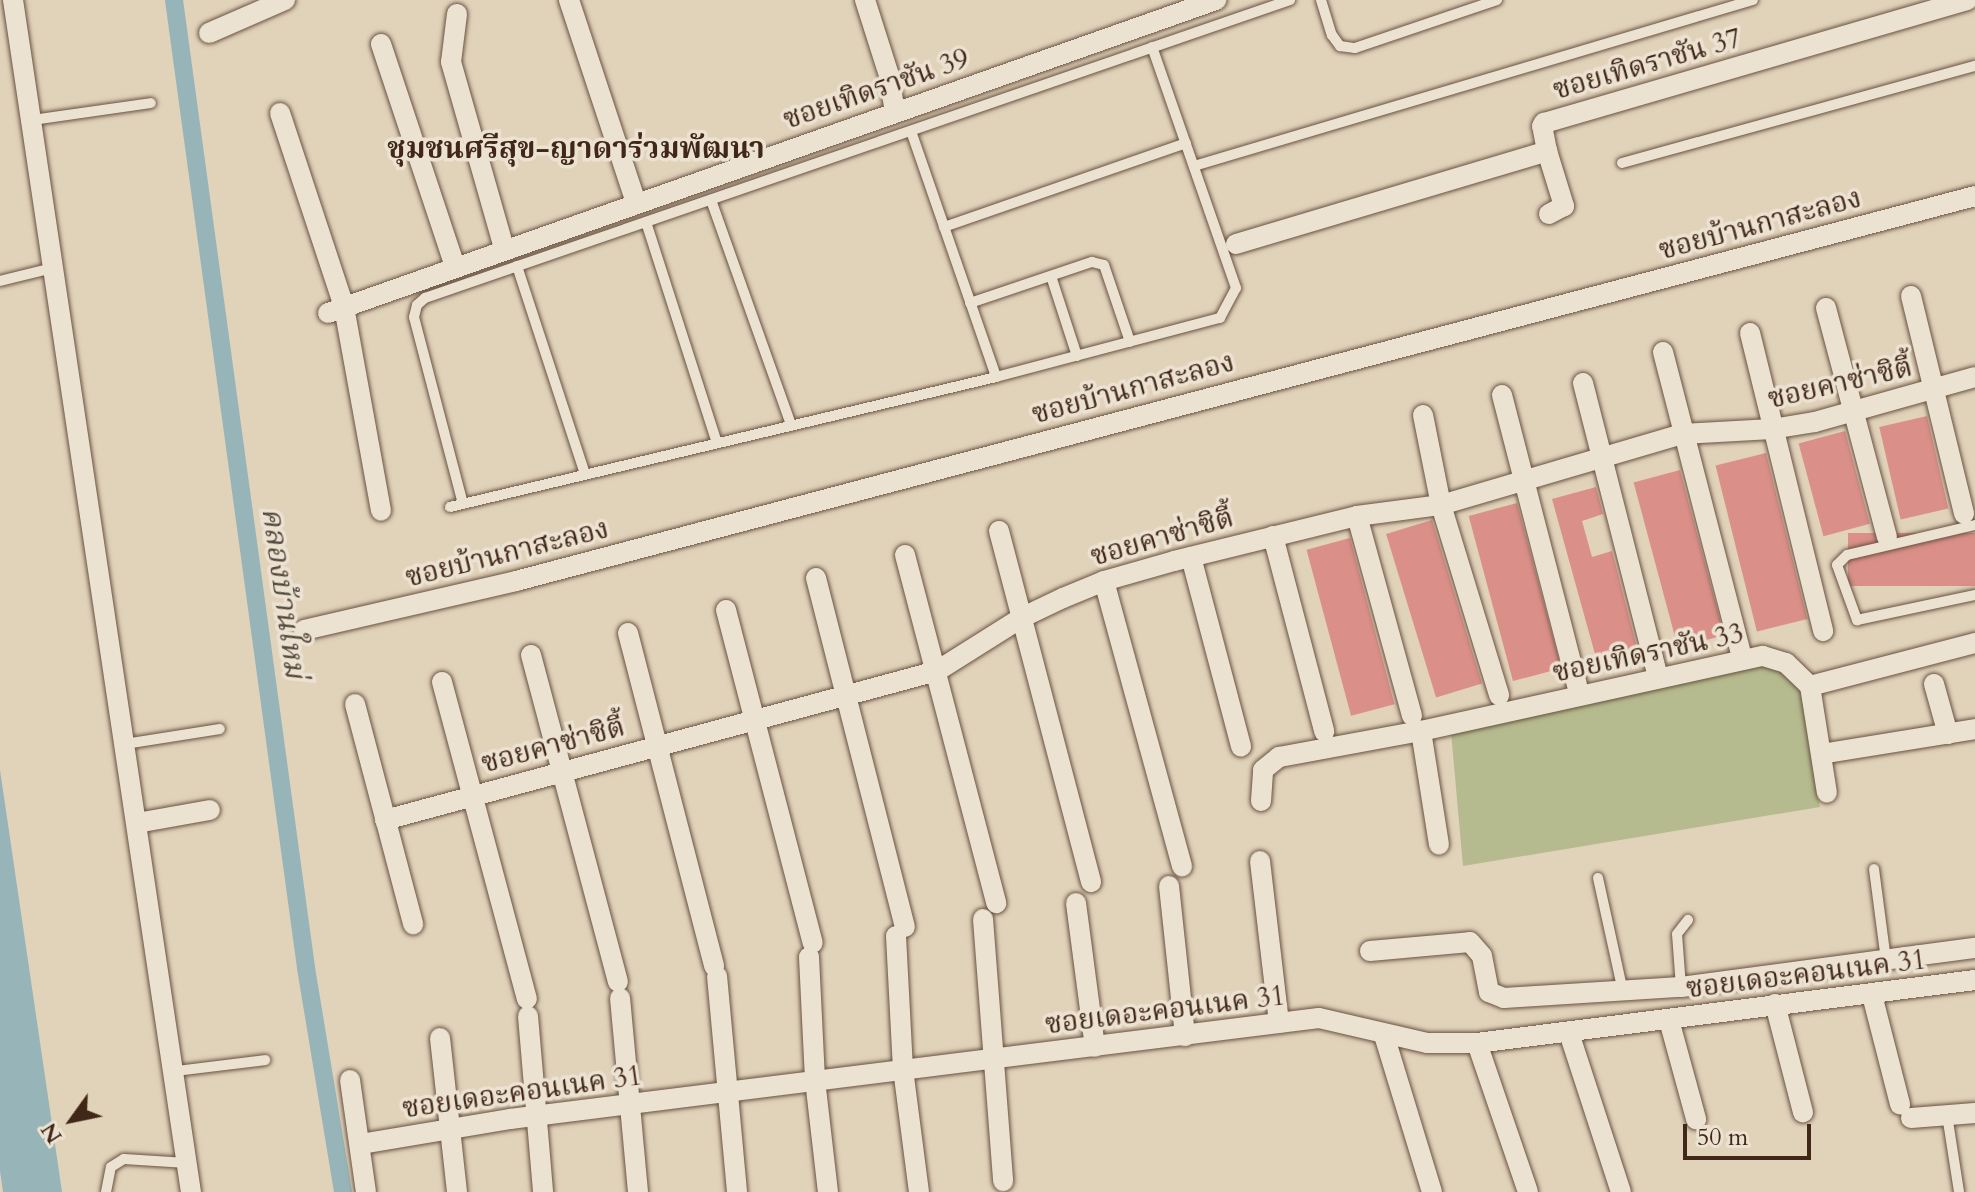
<!DOCTYPE html>
<meta charset="utf-8">
<style>
body{margin:0}
#map{position:relative;width:1975px;height:1192px;overflow:hidden;background:#e1d2ba;font-family:Cardo,"Noto Serif Thai",serif}
div>[style]{position:absolute}
[style*='--x']{left:calc(var(--x)*1px);top:calc(var(--y)*1px);width:calc(var(--w)*1px);rotate:calc(var(--a)*1deg)}
.green>*{inset:0;background:#b5bb8e}
.water>*{inset:0;background:#97b5b8}
.canal>*{height:18px;margin:-9px;padding:0 9px;transform-origin:9px;border-radius:9px;background:#97b5b8}
.building>*{inset:0;background:#da8f88;transform-origin:0 0}
.roads{filter:drop-shadow(0 0 2px #695240) drop-shadow(0 0 2px #695240)}
.lane>*{height:10px;margin:-5px;padding:0 5px;transform-origin:5px;border-radius:5px;background:#ece2d2}
.street>*{height:20px;margin:-10px;padding:0 10px;transform-origin:10px;border-radius:10px;background:#ece2d2}
span{translate:-50% -50%;white-space:nowrap;text-align:center;line-height:1.15;-webkit-text-stroke:7px #ece2d2;paint-order:stroke}
.street-label{font-size:28px;color:#412717}
.neighbourhood-label{font-size:30px;color:#412717;font-weight:700}
.water-label{font-size:30px;color:#564a3f;font-style:italic}
.north{position:absolute;left:32px;top:1080px;width:80px;height:80px;-webkit-text-stroke:6px #ece2d2;paint-order:stroke;rotate:237deg;font-size:22px;font-weight:700;line-height:32px;text-align:center;color:#412717}
.north::after{content:'';display:block;margin:auto;width:28px;height:36px;background:#412717;clip-path:polygon(50% 0,100% 100%,50% 72%,0 100%)}
.scale{position:absolute;left:1683px;top:1124px;width:128px;height:36px;box-sizing:border-box;border:4px solid #412717;border-top:0;padding-left:10px;font-size:24px;line-height:28px;white-space:nowrap;color:#412717;-webkit-text-stroke:6px #ece2d2;paint-order:stroke}
</style>
<div id="map">
<div class="green">
<i style="clip-path:polygon(1762px 665px,1783px 672px,1800px 686px,1820px 807px,1463px 866px,1451px 732px)"></i>
</div>
<div class="water">
<i style="clip-path:polygon(0 770px,62px 1192px,3px 1192px,0 1171px)"></i>
</div>
<div class="canal">
<i style="--x:174;--y:0;--w:977;--a:82.23"></i>
<i style="--x:306;--y:968;--w:227;--a:80.6"></i>
</div>
<div class="building">
<i style="left:1927px;top:416px;width:95px;height:49px;rotate:77deg"></i>
<i style="left:1845px;top:431px;width:96px;height:48px;rotate:75deg"></i>
<i style="left:1766px;top:453px;width:171px;height:52px;rotate:76deg"></i>
<i style="left:1680px;top:470px;width:171px;height:48px;rotate:75deg"></i>
<i style="clip-path:polygon(1596px 487px,1603px 514px,1582px 521px,1592px 557px,1612px 551px,1639px 655px,1598px 665px,1552px 499px)"></i>
<i style="left:1517px;top:503px;width:171px;height:50px;rotate:75deg"></i>
<i style="left:1432px;top:520px;width:171px;height:48px;rotate:73deg"></i>
<i style="left:1975px;top:533px;width:53px;height:127px;rotate:90deg"></i>
<i style="left:1350px;top:538px;width:172px;height:45px;rotate:75deg"></i>
</div>
<div class="roads">
<div class="lane">
<i style="--x:1321;--y:0;--w:37;--a:73"></i>
<i style="--x:1332;--y:35;--w:14;--a:54"></i>
<i style="--x:1340;--y:46;--w:15;--a:8"></i>
<i style="--x:1355;--y:48;--w:150;--a:-18.7"></i>
<i style="--x:32;--y:120;--w:120;--a:-8.1"></i>
<i style="--x:911;--y:131;--w:260;--a:70.9"></i>
<i style="--x:1622;--y:163;--w:366;--a:-15.4"></i>
<i style="--x:1194;--y:166;--w:583;--a:-16.54"></i>
<i style="--x:711;--y:200;--w:239;--a:70.4"></i>
<i style="--x:646;--y:222;--w:232;--a:72.2"></i>
<i style="--x:944;--y:227;--w:256;--a:-19.1"></i>
<i style="--x:517;--y:266;--w:219;--a:71.9"></i>
<i style="--x:1051;--y:276;--w:84;--a:72"></i>
<i style="--x:0;--y:281;--w:55;--a:-13.8"></i>
<i style="--x:970;--y:303;--w:129;--a:-18.6"></i>
<i style="--x:1092;--y:262;--w:12;--a:14"></i>
<i style="--x:1104;--y:265;--w:81;--a:71.3"></i>
<i style="--x:463;--y:504;--w:193;--a:-104.7"></i>
<i style="--x:414;--y:317;--w:12;--a:-76"></i>
<i style="--x:417;--y:305;--w:11;--a:-41"></i>
<i style="--x:425;--y:298;--w:915;--a:-19.01"></i>
<i style="--x:450;--y:507;--w:561;--a:-13.39"></i>
<i style="--x:996;--y:377;--w:232;--a:-14.8"></i>
<i style="--x:1220;--y:318;--w:34;--a:-62"></i>
<i style="--x:1236;--y:288;--w:255;--a:-109.2"></i>
<i style="--x:1975;--y:525;--w:131;--a:166.8"></i>
<i style="--x:1847;--y:555;--w:14;--a:135"></i>
<i style="--x:1837;--y:565;--w:59;--a:70"></i>
<i style="--x:1857;--y:620;--w:121;--a:-12"></i>
<i style="--x:125;--y:744;--w:96;--a:-9"></i>
<i style="--x:1874;--y:869;--w:92;--a:82.5"></i>
<i style="--x:1598;--y:878;--w:117;--a:77.6"></i>
<i style="--x:1681;--y:987;--w:53;--a:-94.3"></i>
<i style="--x:1677;--y:934;--w:18;--a:-52"></i>
<i style="--x:176;--y:1071;--w:90;--a:-7"></i>
<i style="--x:1947;--y:1115;--w:78;--a:81.1"></i>
<i style="--x:106;--y:1192;--w:25;--a:-79"></i>
<i style="--x:111;--y:1167;--w:15;--a:-32"></i>
<i style="--x:124;--y:1159;--w:63;--a:3.6"></i>
</div>
<div class="street">
<i style="--x:13;--y:0;--w:1205;--a:81.51"></i>
<i style="--x:569;--y:0;--w:213;--a:71.7"></i>
<i style="--x:865;--y:0;--w:79;--a:72.3"></i>
<i style="--x:889;--y:75;--w:36;--a:81"></i>
<i style="--x:457;--y:14;--w:48;--a:97.1"></i>
<i style="--x:451;--y:62;--w:193;--a:74.1"></i>
<i style="--x:209;--y:33;--w:83;--a:-23.5"></i>
<i style="--x:381;--y:44;--w:235;--a:71.6"></i>
<i style="--x:280;--y:113;--w:204;--a:71.7"></i>
<i style="--x:344;--y:307;--w:207;--a:79.7"></i>
<i style="--x:1547;--y:151;--w:58;--a:72.8"></i>
<i style="--x:1564;--y:206;--w:17;--a:152"></i>
<i style="--x:1236;--y:244;--w:325;--a:-16.6"></i>
<i style="--x:1547;--y:151;--w:25;--a:-101"></i>
<i style="--x:1542;--y:126;--w:4;--a:-56"></i>
<i style="--x:1544;--y:123;--w:441;--a:-16.2"></i>
<i style="--x:1911;--y:296;--w:224;--a:76.3"></i>
<i style="--x:1826;--y:308;--w:237;--a:75.1"></i>
<i style="--x:328;--y:313;--w:942;--a:-19.42"></i>
<i style="--x:1750;--y:333;--w:307;--a:76.2"></i>
<i style="--x:1663;--y:352;--w:308;--a:75.5"></i>
<i style="--x:1583;--y:383;--w:295;--a:75.7"></i>
<i style="--x:1502;--y:395;--w:300;--a:75.5"></i>
<i style="--x:1423;--y:415;--w:92;--a:78.7"></i>
<i style="--x:1441;--y:505;--w:199;--a:73"></i>
<i style="--x:1357;--y:516;--w:207;--a:74.6"></i>
<i style="--x:999;--y:531;--w:363;--a:75.3"></i>
<i style="--x:1273;--y:536;--w:202;--a:75.3"></i>
<i style="--x:905;--y:555;--w:360;--a:75.3"></i>
<i style="--x:1191;--y:557;--w:196;--a:75.2"></i>
<i style="--x:816;--y:578;--w:360;--a:75.7"></i>
<i style="--x:1104;--y:581;--w:296;--a:74.7"></i>
<i style="--x:726;--y:610;--w:344;--a:75.4"></i>
<i style="--x:304;--y:630;--w:218;--a:-13"></i>
<i style="--x:516;--y:581;--w:1509;--a:-14.78"></i>
<i style="--x:628;--y:633;--w:344;--a:75.5"></i>
<i style="--x:531;--y:655;--w:338;--a:75.1"></i>
<i style="--x:442;--y:682;--w:328;--a:75"></i>
<i style="--x:1934;--y:684;--w:52;--a:74.4"></i>
<i style="--x:1810;--y:686;--w:171;--a:-14.6"></i>
<i style="--x:355;--y:704;--w:228;--a:75.2"></i>
<i style="--x:1421;--y:731;--w:115;--a:81"></i>
<i style="--x:1821;--y:754;--w:156;--a:-9.2"></i>
<i style="--x:1261;--y:801;--w:31;--a:-86"></i>
<i style="--x:1263;--y:770;--w:21;--a:-39"></i>
<i style="--x:1279;--y:757;--w:144;--a:-10.4"></i>
<i style="--x:1421;--y:731;--w:350;--a:-12.4"></i>
<i style="--x:1763;--y:656;--w:24;--a:17"></i>
<i style="--x:1786;--y:663;--w:33;--a:44"></i>
<i style="--x:1810;--y:686;--w:108;--a:81"></i>
<i style="--x:385;--y:820;--w:572;--a:-15.11"></i>
<i style="--x:937;--y:671;--w:99;--a:-32.2"></i>
<i style="--x:1021;--y:618;--w:47;--a:-25.5"></i>
<i style="--x:1063;--y:598;--w:44;--a:-22.5"></i>
<i style="--x:1104;--y:581;--w:73;--a:-15.9"></i>
<i style="--x:1174;--y:561;--w:188;--a:-13.8"></i>
<i style="--x:1357;--y:516;--w:85;--a:-7.5"></i>
<i style="--x:1441;--y:505;--w:251;--a:-16.4"></i>
<i style="--x:1682;--y:434;--w:90;--a:-3.2"></i>
<i style="--x:1772;--y:429;--w:44;--a:-9.2"></i>
<i style="--x:1815;--y:422;--w:166;--a:-15.7"></i>
<i style="--x:137;--y:823;--w:74;--a:-10.1"></i>
<i style="--x:1260;--y:861;--w:163;--a:83.3"></i>
<i style="--x:1169;--y:886;--w:151;--a:83.9"></i>
<i style="--x:1076;--y:903;--w:145;--a:82.5"></i>
<i style="--x:983;--y:919;--w:263;--a:85.6"></i>
<i style="--x:896;--y:936;--w:133;--a:87"></i>
<i style="--x:903;--y:1069;--w:124;--a:82.6"></i>
<i style="--x:1370;--y:951;--w:100;--a:-5.1"></i>
<i style="--x:1470;--y:942;--w:18;--a:49"></i>
<i style="--x:1482;--y:956;--w:37;--a:79"></i>
<i style="--x:1489;--y:992;--w:16;--a:22"></i>
<i style="--x:1504;--y:998;--w:177;--a:-3.6"></i>
<i style="--x:1681;--y:987;--w:297;--a:-7.6"></i>
<i style="--x:809;--y:957;--w:123;--a:87.2"></i>
<i style="--x:815;--y:1080;--w:113;--a:83.4"></i>
<i style="--x:717;--y:976;--w:217;--a:84.7"></i>
<i style="--x:1872;--y:995;--w:113;--a:75.6"></i>
<i style="--x:620;--y:998;--w:195;--a:84.7"></i>
<i style="--x:1775;--y:1004;--w:112;--a:75.5"></i>
<i style="--x:528;--y:1016;--w:177;--a:85.1"></i>
<i style="--x:1669;--y:1020;--w:103;--a:74.7"></i>
<i style="--x:1569;--y:1033;--w:167;--a:71.9"></i>
<i style="--x:1384;--y:1035;--w:164;--a:73"></i>
<i style="--x:440;--y:1038;--w:155;--a:83.7"></i>
<i style="--x:1477;--y:1043;--w:157;--a:71.1"></i>
<i style="--x:350;--y:1080;--w:113;--a:81.9"></i>
<i style="--x:1911;--y:1118;--w:64;--a:-4.5"></i>
<i style="--x:361;--y:1144;--w:151;--a:-9.5"></i>
<i style="--x:510;--y:1119;--w:815;--a:-7.12"></i>
<i style="--x:1319;--y:1018;--w:111;--a:13"></i>
<i style="--x:1427;--y:1043;--w:50;--a:0"></i>
<i style="--x:1477;--y:1043;--w:502;--a:-7.21"></i>
</div>
</div>
<div class="street-label">
<span style="left:1647px;top:64px;rotate:-16deg">ซอยเทิดราชัน 37</span>
<span style="left:876px;top:89px;rotate:-19deg">ซอยเทิดราชัน 39</span>
<span style="left:1760px;top:224px;rotate:-15deg">ซอยบ้านกาสะลอง</span>
<span style="left:1840px;top:383px;rotate:-13deg">ซอยคาซ่าซิตี้</span>
<span style="left:1133px;top:388px;rotate:-15deg">ซอยบ้านกาสะลอง</span>
<span style="left:1162px;top:537px;rotate:-16deg">ซอยคาซ่าซิตี้</span>
<span style="left:507px;top:553px;rotate:-14deg">ซอยบ้านกาสะลอง</span>
<span style="left:1648px;top:653px;rotate:-12deg">ซอยเทิดราชัน 33</span>
<span style="left:553px;top:745px;rotate:-15deg">ซอยคาซ่าซิตี้</span>
<span style="left:1806px;top:974px;rotate:-7deg">ซอยเดอะคอนเนค 31</span>
<span style="left:1165px;top:1010px;rotate:-7deg">ซอยเดอะคอนเนค 31</span>
<span style="left:522px;top:1092px;rotate:-8deg">ซอยเดอะคอนเนค 31</span>
</div>
<div class="neighbourhood-label">
<span style="left:576px;top:149px">ชุมชนศรีสุข-ญาดาร่วมพัฒนา</span>
</div>
<div class="water-label">
<span style="left:283px;top:593px;rotate:82deg">คลองบ้านใหม่</span>
</div>
<div class="north">N</div>
<div class="scale">50 m</div>
</div>
